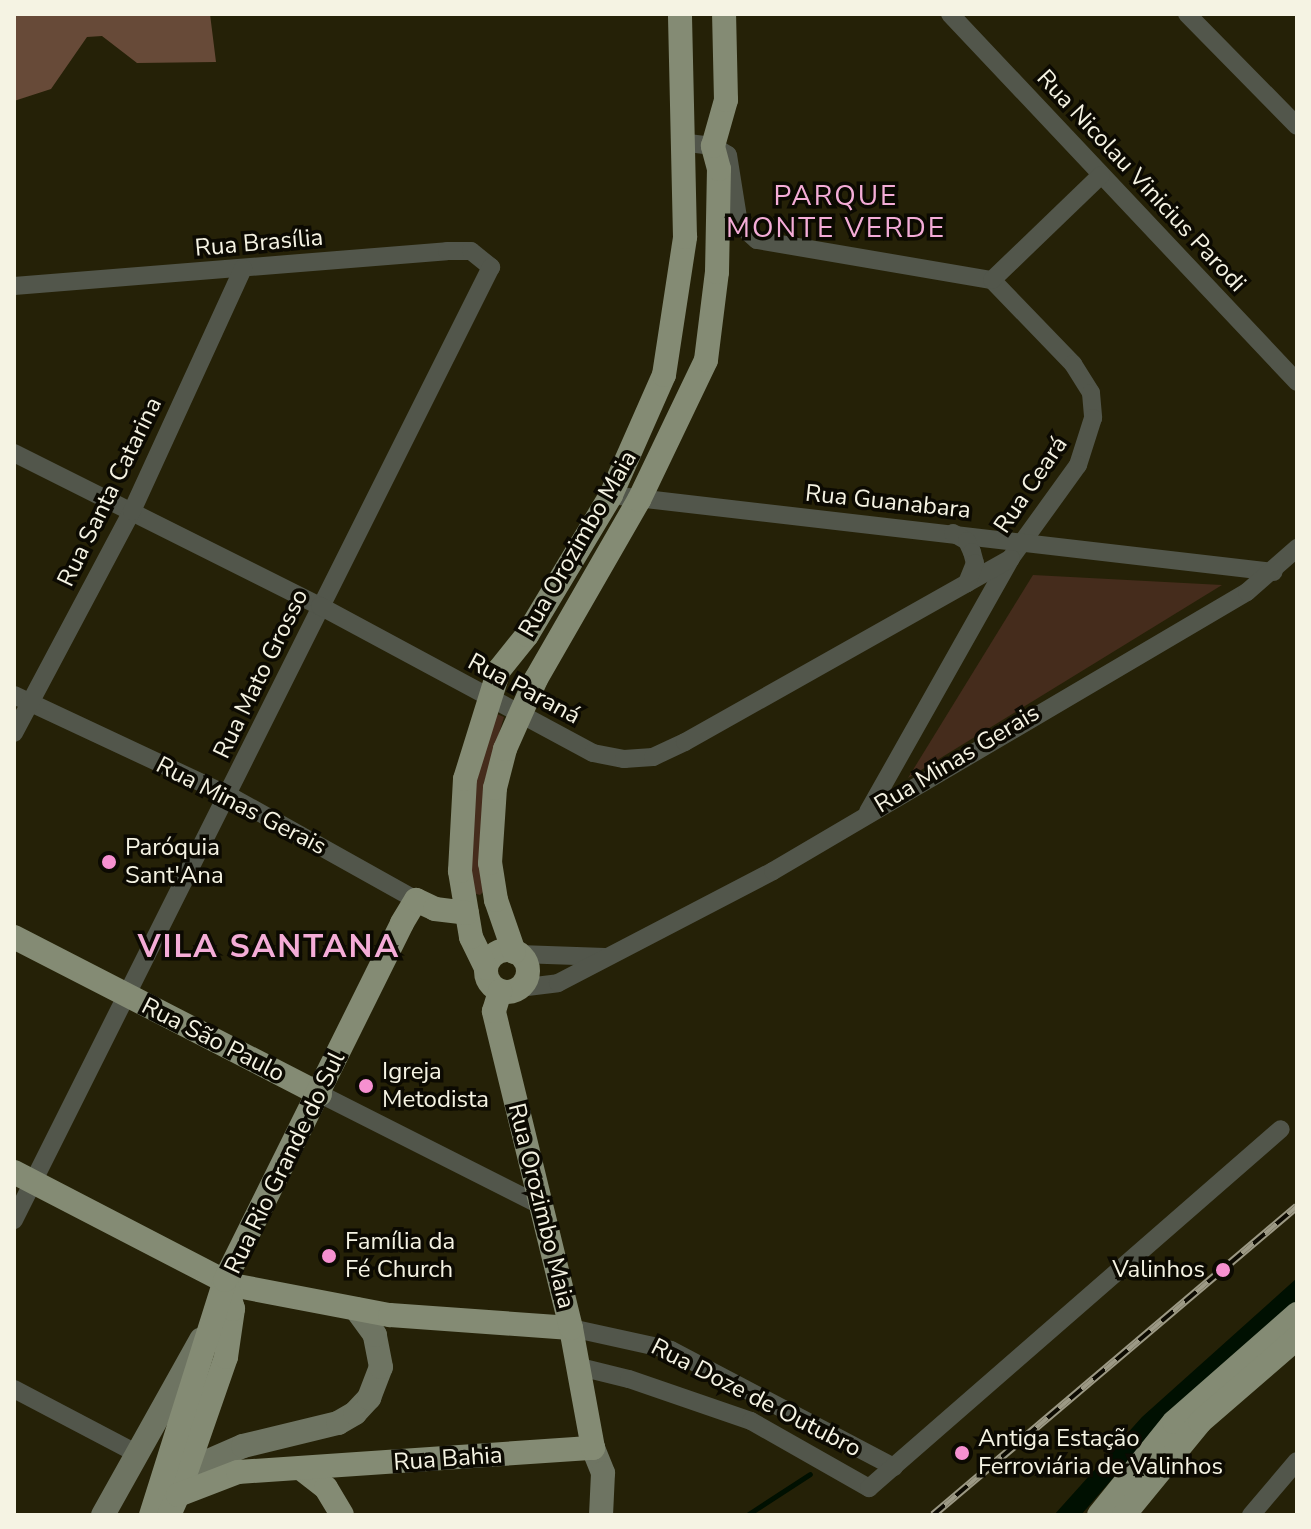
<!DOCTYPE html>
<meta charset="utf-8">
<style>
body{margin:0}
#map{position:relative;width:1311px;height:1529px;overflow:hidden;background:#252107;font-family:"Nunito Sans",sans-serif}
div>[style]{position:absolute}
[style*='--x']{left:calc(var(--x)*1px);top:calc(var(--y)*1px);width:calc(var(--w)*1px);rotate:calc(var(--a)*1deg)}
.green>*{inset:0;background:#452c1c}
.forest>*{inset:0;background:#674a38}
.water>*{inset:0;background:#001001}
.stream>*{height:5px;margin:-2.5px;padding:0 2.5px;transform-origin:2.5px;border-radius:2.5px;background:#001001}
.minor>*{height:18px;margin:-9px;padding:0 9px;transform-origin:9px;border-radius:9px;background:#52564b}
.secondary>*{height:24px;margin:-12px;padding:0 12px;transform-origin:12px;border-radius:12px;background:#6e7462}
.primary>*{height:24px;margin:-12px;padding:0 12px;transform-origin:12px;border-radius:12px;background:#848b74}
.primary>.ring{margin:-12px;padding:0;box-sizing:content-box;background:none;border:24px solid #848b74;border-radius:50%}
.rail>*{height:8px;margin-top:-4px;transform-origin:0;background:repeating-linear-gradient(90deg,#0c0a02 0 15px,#9c9985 0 30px);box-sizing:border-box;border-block:2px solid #9c9985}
.dots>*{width:22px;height:22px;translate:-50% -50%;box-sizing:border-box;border:4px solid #0c0a02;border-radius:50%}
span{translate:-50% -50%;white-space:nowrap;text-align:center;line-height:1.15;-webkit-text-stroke:7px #0c0a02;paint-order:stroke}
.street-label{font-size:24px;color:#f5f3e3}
.poi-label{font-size:24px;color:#f5f3e3}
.left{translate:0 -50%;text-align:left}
.right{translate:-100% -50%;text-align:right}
.quarter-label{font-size:28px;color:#f4acd7;letter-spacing:2px}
.district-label{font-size:32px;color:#f4acd7;font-weight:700;letter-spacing:2px}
.frame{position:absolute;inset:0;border:16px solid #f5f3e3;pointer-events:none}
</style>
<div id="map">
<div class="green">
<i style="clip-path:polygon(1033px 575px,1222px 585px,908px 778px)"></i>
<i style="clip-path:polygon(492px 712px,504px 717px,484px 783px,485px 890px,480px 895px,473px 893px,469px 821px,473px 778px)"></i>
</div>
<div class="forest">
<i style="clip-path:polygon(14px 14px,210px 14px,216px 62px,137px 63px,102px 36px,87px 37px,51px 89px,14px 101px)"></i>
</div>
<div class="water">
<i style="clip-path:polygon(1297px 1278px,1297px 1307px,1153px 1432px,1081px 1515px,1054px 1515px,1142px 1417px)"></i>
</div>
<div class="stream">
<i style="--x:747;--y:1515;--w:75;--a:-33.1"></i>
</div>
<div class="minor">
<i style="--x:950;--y:14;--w:506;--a:46.68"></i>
<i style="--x:1187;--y:14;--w:157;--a:45.5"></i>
<i style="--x:680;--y:142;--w:33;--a:7"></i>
<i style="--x:713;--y:146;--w:17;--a:31"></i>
<i style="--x:728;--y:155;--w:70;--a:80.9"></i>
<i style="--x:739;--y:224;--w:24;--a:42"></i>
<i style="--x:757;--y:240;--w:238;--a:9.7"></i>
<i style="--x:992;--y:280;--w:117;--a:46"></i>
<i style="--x:1073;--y:364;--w:34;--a:58"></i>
<i style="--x:1091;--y:393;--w:25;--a:85"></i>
<i style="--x:1093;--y:418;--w:49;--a:107.7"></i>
<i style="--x:1078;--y:465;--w:115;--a:125.8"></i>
<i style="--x:1011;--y:558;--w:291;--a:119.4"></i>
<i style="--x:992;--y:280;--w:151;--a:-43.9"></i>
<i style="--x:14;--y:286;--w:434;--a:-4.6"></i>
<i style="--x:447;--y:251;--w:24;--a:0"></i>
<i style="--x:471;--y:251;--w:26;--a:39"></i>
<i style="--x:491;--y:267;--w:1066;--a:116.59"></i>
<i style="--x:14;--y:453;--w:342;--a:26.6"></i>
<i style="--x:320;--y:606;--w:310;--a:28.3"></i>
<i style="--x:593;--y:753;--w:32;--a:11"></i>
<i style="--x:624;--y:759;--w:29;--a:-4"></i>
<i style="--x:653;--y:757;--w:35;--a:-25"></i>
<i style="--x:685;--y:742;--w:374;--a:-29.4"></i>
<i style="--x:611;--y:495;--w:667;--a:6.62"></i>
<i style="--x:953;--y:533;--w:16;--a:30"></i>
<i style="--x:967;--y:541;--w:12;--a:66"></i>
<i style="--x:972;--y:552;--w:11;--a:75"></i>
<i style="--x:975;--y:563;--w:22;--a:112"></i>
<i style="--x:14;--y:695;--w:238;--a:25.1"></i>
<i style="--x:230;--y:796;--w:213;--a:29.2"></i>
<i style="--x:14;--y:733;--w:251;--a:-62"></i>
<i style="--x:132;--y:511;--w:267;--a:-65.4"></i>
<i style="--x:519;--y:954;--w:86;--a:2"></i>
<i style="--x:519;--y:988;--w:39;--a:-7"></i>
<i style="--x:558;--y:983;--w:242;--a:-27.5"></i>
<i style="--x:773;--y:871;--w:550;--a:-30.48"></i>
<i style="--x:1247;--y:592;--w:67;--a:-41.3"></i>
<i style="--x:320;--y:1094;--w:249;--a:26.8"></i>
<i style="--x:571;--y:1328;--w:102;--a:12.4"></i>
<i style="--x:671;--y:1350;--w:252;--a:27.7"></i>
<i style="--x:580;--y:1367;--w:50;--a:13.8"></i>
<i style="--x:629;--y:1379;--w:129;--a:19"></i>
<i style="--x:751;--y:1421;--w:136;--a:29.6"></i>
<i style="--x:869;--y:1488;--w:546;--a:-41.07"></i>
<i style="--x:14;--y:1389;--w:136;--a:27.7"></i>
<i style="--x:1251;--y:1515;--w:71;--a:-49.6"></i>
</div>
<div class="secondary">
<i style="--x:593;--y:1448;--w:27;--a:68"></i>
<i style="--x:603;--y:1473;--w:42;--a:92.7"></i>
<i style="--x:183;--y:1483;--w:31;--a:-42"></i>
<i style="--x:206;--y:1462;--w:40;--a:-23.4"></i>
<i style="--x:243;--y:1446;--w:98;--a:-13.6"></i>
<i style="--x:338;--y:1423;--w:20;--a:-30"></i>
<i style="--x:355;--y:1413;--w:21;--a:-47"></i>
<i style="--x:369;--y:1398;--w:33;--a:-69"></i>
<i style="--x:381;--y:1367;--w:33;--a:-101"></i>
<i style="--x:375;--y:1335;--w:32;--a:-126"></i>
<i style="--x:103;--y:1515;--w:201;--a:-60.8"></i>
</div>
<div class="primary">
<i style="--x:14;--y:937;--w:344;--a:27.2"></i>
<i class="ring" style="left:486px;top:950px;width:18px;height:18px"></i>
<i style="--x:514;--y:952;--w:55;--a:-109.1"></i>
<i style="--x:496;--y:900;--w:37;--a:-99"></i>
<i style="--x:490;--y:863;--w:75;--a:-86.2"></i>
<i style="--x:495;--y:788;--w:40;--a:-75.6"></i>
<i style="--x:505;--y:749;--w:77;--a:-66.1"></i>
<i style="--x:536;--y:679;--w:207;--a:-60.1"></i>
<i style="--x:639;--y:500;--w:155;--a:-64.4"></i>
<i style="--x:706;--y:360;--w:89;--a:-82.9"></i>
<i style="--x:717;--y:272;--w:103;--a:-88.9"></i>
<i style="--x:719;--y:169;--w:24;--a:-105"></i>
<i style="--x:713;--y:146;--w:48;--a:-74.2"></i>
<i style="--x:726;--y:100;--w:86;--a:-91.3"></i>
<i style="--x:486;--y:968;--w:34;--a:-116"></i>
<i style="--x:471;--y:937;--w:67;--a:-99.5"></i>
<i style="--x:460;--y:871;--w:92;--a:-86.9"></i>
<i style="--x:465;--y:779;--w:114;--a:-72.7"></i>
<i style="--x:499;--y:670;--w:45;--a:-51.3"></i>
<i style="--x:527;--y:635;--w:163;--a:-59"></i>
<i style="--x:611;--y:495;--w:131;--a:-66.2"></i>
<i style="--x:664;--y:375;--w:140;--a:-81.3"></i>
<i style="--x:685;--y:237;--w:223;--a:-91.3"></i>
<i style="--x:14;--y:1172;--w:246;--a:27.4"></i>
<i style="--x:232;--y:1285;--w:161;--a:10.8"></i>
<i style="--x:390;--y:1315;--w:181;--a:4.1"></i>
<i style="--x:303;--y:1470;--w:29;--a:38"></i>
<i style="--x:326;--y:1488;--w:31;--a:59"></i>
<i style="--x:178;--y:1495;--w:146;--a:-70.8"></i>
<i style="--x:226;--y:1357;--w:49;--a:-81.7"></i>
<i style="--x:233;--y:1309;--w:30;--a:-105"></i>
<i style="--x:151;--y:1515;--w:246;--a:-72.5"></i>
<i style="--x:225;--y:1280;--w:398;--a:-63.6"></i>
<i style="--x:402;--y:923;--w:27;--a:-59"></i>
<i style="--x:416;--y:900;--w:21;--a:25"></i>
<i style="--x:435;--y:909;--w:32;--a:7"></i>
<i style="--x:169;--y:1515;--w:22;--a:-66"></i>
<i style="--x:178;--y:1495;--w:64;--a:-21"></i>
<i style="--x:238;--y:1472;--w:356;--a:-3.9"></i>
<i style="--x:593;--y:1448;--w:122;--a:-100.4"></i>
<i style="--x:571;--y:1328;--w:326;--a:-103.7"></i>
<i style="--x:494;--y:1011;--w:21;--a:-73"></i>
<i style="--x:1099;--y:1515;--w:119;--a:-51.1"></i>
<i style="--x:1174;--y:1422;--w:164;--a:-41.3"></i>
<i style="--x:1124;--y:1515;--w:120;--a:-50.7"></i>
<i style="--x:1200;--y:1422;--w:128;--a:-40.9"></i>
</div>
<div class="rail">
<i style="--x:933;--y:1515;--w:477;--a:-40.3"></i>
</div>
<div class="dots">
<i style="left:109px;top:862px;background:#f690d0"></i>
<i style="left:366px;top:1086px;background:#f690d0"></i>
<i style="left:329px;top:1256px;background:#f690d0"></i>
<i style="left:1223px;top:1270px;background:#f690d0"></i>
<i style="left:962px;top:1453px;background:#f690d0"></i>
</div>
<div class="street-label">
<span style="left:1141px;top:181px;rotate:47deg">Rua Nicolau Vinicius Parodi</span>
<span style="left:259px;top:243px;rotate:-5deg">Rua Brasília</span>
<span style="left:1031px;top:485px;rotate:-56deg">Rua Ceará</span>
<span style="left:110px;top:492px;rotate:-64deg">Rua Santa Catarina</span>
<span style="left:888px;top:502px;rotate:6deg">Rua Guanabara</span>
<span style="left:578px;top:544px;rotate:-60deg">Rua Orozimbo Maia</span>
<span style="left:261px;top:674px;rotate:-64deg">Rua Mato Grosso</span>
<span style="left:524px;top:689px;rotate:28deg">Rua Paraná</span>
<span style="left:957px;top:759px;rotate:-31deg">Rua Minas Gerais</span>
<span style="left:241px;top:806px;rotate:27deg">Rua Minas Gerais</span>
<span style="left:213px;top:1040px;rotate:27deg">Rua São Paulo</span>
<span style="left:285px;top:1163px;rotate:-64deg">Rua Rio Grande do Sul</span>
<span style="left:541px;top:1206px;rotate:76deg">Rua Orozimbo Maia</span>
<span style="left:756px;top:1398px;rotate:27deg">Rua Doze de Outubro</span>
<span style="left:448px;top:1459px;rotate:-4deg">Rua Bahia</span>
</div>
<div class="poi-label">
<span class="left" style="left:125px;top:862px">Paróquia<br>Sant'Ana</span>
<span class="left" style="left:382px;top:1086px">Igreja<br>Metodista</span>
<span class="left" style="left:345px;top:1256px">Família da<br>Fé Church</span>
<span class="right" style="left:1205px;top:1270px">Valinhos</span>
<span class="left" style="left:978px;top:1453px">Antiga Estação<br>Ferroviária de Valinhos</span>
</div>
<div class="quarter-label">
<span style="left:836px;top:212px">PARQUE<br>MONTE VERDE</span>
</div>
<div class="district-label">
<span style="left:269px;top:947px">VILA SANTANA</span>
</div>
<div class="frame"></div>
</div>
